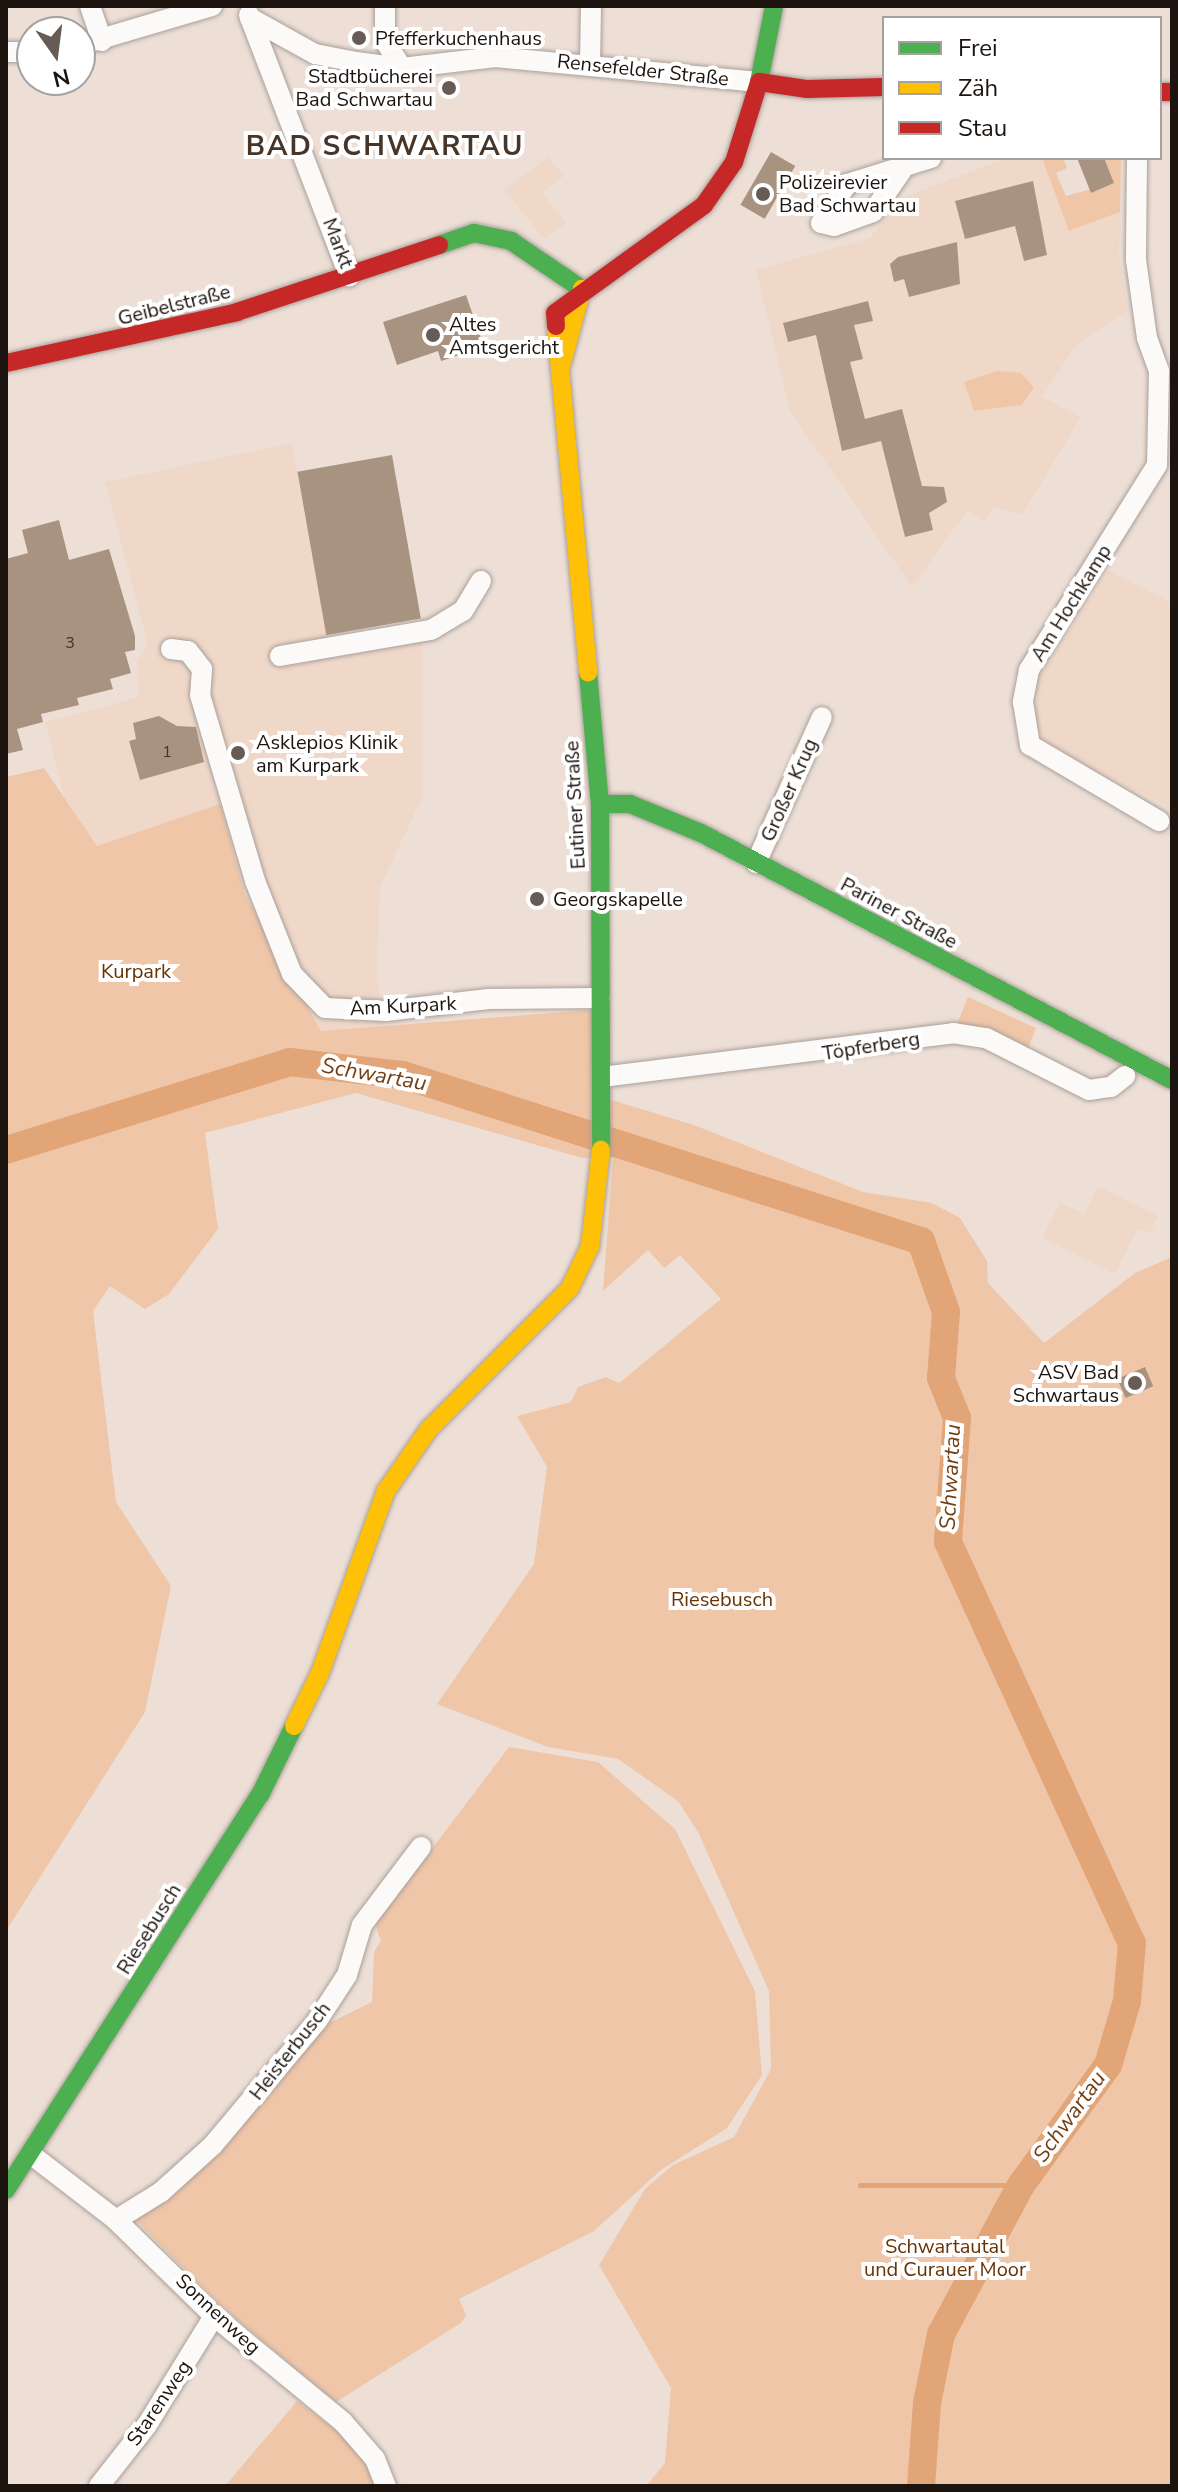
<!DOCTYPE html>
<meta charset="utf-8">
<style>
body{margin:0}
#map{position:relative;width:1178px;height:2492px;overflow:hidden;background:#eddfd6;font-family:"Nunito Sans",sans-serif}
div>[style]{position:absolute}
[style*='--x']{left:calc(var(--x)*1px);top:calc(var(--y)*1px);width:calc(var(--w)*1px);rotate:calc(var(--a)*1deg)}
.built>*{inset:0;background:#f0d8c9}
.green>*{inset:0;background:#f0c6a9}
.stream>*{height:5px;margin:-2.5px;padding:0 2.5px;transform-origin:2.5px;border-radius:2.5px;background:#e2a578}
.river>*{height:28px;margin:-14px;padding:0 14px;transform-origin:14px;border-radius:14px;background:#e2a578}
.building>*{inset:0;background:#a89381;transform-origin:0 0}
.roads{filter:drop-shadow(0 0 2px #aaa099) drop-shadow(0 0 2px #aaa099)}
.street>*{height:20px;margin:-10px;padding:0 10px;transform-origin:10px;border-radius:10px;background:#fcfaf9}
.fast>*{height:18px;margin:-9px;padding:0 9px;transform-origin:9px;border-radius:9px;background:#4caf50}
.slow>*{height:18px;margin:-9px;padding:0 9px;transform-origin:9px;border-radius:9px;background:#ffc107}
.jam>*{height:18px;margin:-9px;padding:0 9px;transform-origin:9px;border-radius:9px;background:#c62828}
.dots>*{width:22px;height:22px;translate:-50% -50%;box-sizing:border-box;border:4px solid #fff;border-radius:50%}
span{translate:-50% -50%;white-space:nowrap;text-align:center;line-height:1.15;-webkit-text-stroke:8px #fff;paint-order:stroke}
.number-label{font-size:16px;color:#40342c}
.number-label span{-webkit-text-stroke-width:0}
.poi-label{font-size:20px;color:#1d140f}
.left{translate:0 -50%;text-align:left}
.right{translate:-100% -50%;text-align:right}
.street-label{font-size:20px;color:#1d140f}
.park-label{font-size:20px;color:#673302}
.water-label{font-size:22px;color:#733e11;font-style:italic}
.district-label{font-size:28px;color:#473528;font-weight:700;letter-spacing:2px}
.frame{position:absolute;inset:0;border:8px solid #1d140f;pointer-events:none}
.legend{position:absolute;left:882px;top:16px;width:280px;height:144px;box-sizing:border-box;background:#fff;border:2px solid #a5a19f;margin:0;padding:10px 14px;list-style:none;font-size:24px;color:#1d140f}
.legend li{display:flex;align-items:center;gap:16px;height:40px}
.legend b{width:40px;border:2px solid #a5a19f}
.north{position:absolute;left:16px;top:16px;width:80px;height:80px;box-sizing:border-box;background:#fff;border:2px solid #a5a19f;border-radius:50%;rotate:166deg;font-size:22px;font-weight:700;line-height:32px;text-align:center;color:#1d140f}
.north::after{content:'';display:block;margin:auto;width:28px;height:36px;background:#665b55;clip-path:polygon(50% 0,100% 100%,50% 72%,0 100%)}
</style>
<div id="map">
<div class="built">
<i style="clip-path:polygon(548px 157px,564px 176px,542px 193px,566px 223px,544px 239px,504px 190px)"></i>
<i style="clip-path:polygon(1007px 158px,1042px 158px,1069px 231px,1120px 212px,1119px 255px,1128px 311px,1076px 345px,1042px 397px,1081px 417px,1022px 515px,993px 507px,985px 521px,967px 511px,912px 587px,790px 411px,756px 270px,870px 238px,901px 198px)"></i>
<i style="clip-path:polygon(292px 443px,328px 646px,422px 630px,423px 796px,380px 887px,377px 973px,385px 1027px,320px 1031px,309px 1019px,245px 895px,220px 804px,97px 846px,66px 806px,45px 722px,139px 697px,137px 662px,148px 645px,105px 482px)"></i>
<i style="clip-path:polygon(1107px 570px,1172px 603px,1172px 838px,1157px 831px,1169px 807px,1034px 741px,1038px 680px)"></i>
<i style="clip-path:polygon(1098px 1186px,1158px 1216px,1150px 1233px,1138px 1228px,1115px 1274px,1042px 1238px,1060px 1202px,1084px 1214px)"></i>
</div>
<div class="green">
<i style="clip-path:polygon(1042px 158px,1063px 158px,1067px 168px,1056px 173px,1066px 196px,1114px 183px,1104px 158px,1121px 158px,1120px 212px,1069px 231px)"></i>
<i style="clip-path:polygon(997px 371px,1021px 373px,1034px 387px,1022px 405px,974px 411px,964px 382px)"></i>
<i style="clip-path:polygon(44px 768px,97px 846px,220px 804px,245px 895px,321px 1031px,604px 1009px,605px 1098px,694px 1125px,863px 1192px,932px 1203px,960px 1218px,987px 1261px,988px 1283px,1044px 1343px,1135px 1273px,1172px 1257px,1172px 2486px,646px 2486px,665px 2463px,671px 2388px,599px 2265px,645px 2189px,673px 2165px,734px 2137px,771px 2069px,769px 1991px,698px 1832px,678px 1801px,618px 1759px,548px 1747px,437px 1704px,534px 1564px,547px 1467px,517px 1416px,571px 1402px,578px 1387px,606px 1377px,619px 1383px,721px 1299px,680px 1255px,664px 1268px,648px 1250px,603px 1291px,613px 1158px,582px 1158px,356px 1093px,205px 1133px,218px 1229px,169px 1294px,145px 1309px,110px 1286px,93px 1311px,116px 1502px,171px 1586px,145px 1712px,6px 1931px,6px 777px)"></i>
<i style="clip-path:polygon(968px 997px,1036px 1028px,1027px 1051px,954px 1031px)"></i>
<i style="clip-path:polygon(509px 1747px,598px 1762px,675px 1829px,755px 1991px,762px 2075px,727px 2128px,661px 2170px,594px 2231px,459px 2299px,466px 2315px,461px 2323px,336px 2402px,220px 2305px,136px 2220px,321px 2027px,372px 2002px,374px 1952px,381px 1941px,375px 1924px)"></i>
<i style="clip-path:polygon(297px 2401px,363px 2451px,379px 2486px,225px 2486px)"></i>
</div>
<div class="stream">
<i style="--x:860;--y:2185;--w:161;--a:0"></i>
</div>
<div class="river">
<i style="--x:6;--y:1150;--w:297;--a:-17.2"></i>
<i style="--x:290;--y:1062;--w:114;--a:6.6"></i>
<i style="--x:403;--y:1075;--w:544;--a:17.77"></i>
<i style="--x:921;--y:1241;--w:75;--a:70.6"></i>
<i style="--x:946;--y:1312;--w:66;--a:94.3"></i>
<i style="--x:941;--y:1378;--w:43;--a:68.2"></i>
<i style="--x:957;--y:1418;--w:124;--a:94.2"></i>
<i style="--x:948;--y:1542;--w:441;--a:65.4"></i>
<i style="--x:1132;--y:1943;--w:58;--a:94.9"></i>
<i style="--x:1127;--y:2001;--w:67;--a:106.5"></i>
<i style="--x:1108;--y:2065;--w:148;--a:125.9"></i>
<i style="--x:1021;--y:2185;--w:169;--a:118.2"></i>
<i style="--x:941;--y:2334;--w:70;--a:101.5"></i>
<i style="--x:927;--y:2403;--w:83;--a:94.1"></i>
</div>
<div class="building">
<i style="left:771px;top:152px;width:28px;height:61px;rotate:30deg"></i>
<i style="clip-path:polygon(1077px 158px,1104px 158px,1114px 183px,1091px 193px)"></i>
<i style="clip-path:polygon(1033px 181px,1047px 255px,1024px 261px,1015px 226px,965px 239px,955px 201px)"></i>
<i style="clip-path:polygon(957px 242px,960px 284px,909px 297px,904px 279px,894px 282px,890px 264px,898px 257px)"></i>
<i style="clip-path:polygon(466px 295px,484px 347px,441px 361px,438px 351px,397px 365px,383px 322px)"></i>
<i style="clip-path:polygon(868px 301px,873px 321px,854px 325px,863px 359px,850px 362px,865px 419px,902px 409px,922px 486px,944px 487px,947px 502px,929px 513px,933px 530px,905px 537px,881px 441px,842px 451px,816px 335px,788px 342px,783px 323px)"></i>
<i style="left:392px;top:455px;width:166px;height:96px;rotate:80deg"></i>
<i style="clip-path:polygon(59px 520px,69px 560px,109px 549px,135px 636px,135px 650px,125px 652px,131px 673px,110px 679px,113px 689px,77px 698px,79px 705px,41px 714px,43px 722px,17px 729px,23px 750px,6px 754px,6px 559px,28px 553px,22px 530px)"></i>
<i style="clip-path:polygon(159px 716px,177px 726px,196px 727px,204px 762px,140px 780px,129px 741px,136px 739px,133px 723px)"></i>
<i style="left:1145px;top:1367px;width:21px;height:30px;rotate:67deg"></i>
</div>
<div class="roads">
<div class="street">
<i style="--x:90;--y:6;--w:37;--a:71"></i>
<i style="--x:385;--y:6;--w:35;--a:90"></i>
<i style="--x:385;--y:41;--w:32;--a:58"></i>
<i style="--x:249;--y:15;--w:280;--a:69"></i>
<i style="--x:250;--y:18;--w:74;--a:29"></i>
<i style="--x:315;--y:54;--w:42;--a:11"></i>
<i style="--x:356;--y:62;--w:46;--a:7.4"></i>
<i style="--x:402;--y:68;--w:94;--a:-6.7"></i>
<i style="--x:495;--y:57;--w:265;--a:5.4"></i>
<i style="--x:80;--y:45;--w:138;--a:-16.5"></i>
<i style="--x:6;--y:52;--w:26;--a:0"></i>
<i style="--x:590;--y:63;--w:57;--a:-89"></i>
<i style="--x:1137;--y:158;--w:102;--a:90.6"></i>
<i style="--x:1136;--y:260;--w:79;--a:82"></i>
<i style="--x:1147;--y:338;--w:35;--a:70"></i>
<i style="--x:1159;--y:371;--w:94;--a:91.2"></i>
<i style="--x:1157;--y:465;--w:242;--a:122"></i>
<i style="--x:1029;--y:670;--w:33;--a:101"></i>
<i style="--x:1023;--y:702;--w:44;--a:80.8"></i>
<i style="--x:1030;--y:745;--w:150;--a:30.5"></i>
<i style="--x:902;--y:170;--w:51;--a:124.6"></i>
<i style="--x:873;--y:212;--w:41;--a:160.3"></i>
<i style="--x:834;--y:226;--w:13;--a:-167"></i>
<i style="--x:821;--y:223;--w:47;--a:-56.3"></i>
<i style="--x:847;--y:184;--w:88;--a:-17.2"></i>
<i style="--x:171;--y:649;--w:17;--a:7"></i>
<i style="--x:188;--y:651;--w:23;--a:52"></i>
<i style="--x:202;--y:669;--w:26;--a:94"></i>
<i style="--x:200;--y:695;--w:194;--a:73.5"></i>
<i style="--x:255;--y:881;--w:100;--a:68.3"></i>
<i style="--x:292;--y:974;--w:47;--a:45.9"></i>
<i style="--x:325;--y:1008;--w:61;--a:2.8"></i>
<i style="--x:386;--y:1011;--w:103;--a:-6.7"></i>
<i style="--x:488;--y:999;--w:112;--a:-0.5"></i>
<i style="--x:280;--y:656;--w:153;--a:-9.8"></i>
<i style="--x:431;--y:630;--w:37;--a:-31"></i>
<i style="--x:463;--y:611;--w:35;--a:-59"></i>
<i style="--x:756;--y:863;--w:160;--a:-65.7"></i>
<i style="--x:602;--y:1077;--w:354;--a:-7.1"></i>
<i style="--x:953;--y:1033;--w:33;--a:9"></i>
<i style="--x:986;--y:1038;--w:115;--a:26.8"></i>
<i style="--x:1089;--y:1090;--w:22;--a:-8"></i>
<i style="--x:1111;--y:1087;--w:18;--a:-38"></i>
<i style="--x:33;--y:2156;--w:105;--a:37.6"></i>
<i style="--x:116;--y:2220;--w:137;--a:44.4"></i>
<i style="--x:214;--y:2316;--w:167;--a:39.4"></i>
<i style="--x:343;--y:2422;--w:49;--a:49.1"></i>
<i style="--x:375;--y:2459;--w:29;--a:68"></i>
<i style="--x:116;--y:2220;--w:53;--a:-31.9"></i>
<i style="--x:161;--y:2192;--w:70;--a:-42.1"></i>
<i style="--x:213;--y:2145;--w:162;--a:-50"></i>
<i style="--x:317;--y:2021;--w:55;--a:-56.9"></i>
<i style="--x:347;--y:1975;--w:52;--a:-73.3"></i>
<i style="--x:362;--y:1925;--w:98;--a:-52.9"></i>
<i style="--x:99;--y:2486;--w:78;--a:-51.8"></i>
<i style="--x:147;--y:2425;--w:128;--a:-58.4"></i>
</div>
<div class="fast">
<i style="--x:759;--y:82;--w:77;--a:-78.8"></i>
<i style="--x:439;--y:245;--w:37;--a:-19"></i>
<i style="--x:474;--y:233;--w:38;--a:12"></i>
<i style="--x:511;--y:241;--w:86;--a:34.1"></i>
<i style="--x:588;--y:673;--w:132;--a:84.8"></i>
<i style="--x:600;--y:804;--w:346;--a:89.8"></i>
<i style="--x:600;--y:804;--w:30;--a:0"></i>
<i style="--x:630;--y:804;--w:77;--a:22.2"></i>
<i style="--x:701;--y:833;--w:532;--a:27.67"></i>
<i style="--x:6;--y:2190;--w:470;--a:-57.3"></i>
<i style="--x:260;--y:1795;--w:77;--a:-63.8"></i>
</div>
<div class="slow">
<i style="--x:556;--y:326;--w:348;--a:84.7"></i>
<i style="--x:562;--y:363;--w:77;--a:-74.9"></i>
<i style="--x:294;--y:1726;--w:59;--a:-63.9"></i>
<i style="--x:320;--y:1673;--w:194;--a:-70.1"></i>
<i style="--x:386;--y:1491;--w:75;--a:-55.3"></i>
<i style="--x:429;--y:1429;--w:199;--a:-45"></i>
<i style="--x:570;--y:1288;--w:47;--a:-64.5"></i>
<i style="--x:590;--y:1246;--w:97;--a:-83.5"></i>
</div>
<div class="jam">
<i style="--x:1160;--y:92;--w:12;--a:0"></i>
<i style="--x:556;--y:326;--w:13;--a:-94"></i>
<i style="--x:555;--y:313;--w:184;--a:-35.9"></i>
<i style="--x:704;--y:205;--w:52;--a:-55.1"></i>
<i style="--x:734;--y:162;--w:84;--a:-72.6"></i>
<i style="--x:759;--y:82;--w:49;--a:8.3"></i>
<i style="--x:807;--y:89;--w:77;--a:-1.5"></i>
<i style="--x:6;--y:363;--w:237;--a:-12.4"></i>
<i style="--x:237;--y:312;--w:213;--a:-18.3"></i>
</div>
</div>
<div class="dots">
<i style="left:359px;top:38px;background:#665b55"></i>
<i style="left:449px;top:88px;background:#665b55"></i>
<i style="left:763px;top:194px;background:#665b55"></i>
<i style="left:433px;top:335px;background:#665b55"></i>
<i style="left:238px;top:753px;background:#665b55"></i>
<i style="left:537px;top:899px;background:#665b55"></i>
<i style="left:1135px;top:1383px;background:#665b55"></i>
</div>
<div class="number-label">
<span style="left:70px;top:643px">3</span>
<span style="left:167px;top:752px">1</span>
</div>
<div class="poi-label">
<span class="left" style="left:375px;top:38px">Pfefferkuchenhaus</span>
<span class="right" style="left:433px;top:88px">Stadtbücherei<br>Bad Schwartau</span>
<span class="left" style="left:779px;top:194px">Polizeirevier<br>Bad Schwartau</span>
<span class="left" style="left:449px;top:336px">Altes<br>Amtsgericht</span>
<span class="left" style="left:256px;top:754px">Asklepios Klinik<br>am Kurpark</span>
<span class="left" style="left:553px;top:899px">Georgskapelle</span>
<span class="right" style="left:1119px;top:1384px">ASV Bad<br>Schwartaus</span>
</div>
<div class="street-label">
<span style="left:643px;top:70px;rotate:6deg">Rensefelder Straße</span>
<span style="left:338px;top:243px;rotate:69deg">Markt</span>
<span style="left:174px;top:305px;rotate:-14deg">Geibelstraße</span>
<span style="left:1071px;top:603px;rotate:-58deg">Am Hochkamp</span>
<span style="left:789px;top:790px;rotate:-66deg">Großer Krug</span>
<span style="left:575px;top:805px;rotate:-93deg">Eutiner Straße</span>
<span style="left:899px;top:913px;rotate:28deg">Pariner Straße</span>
<span style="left:403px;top:1006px;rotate:-3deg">Am Kurpark</span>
<span style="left:871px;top:1046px;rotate:-9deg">Töpferberg</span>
<span style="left:149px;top:1929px;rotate:-58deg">Riesebusch</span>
<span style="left:290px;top:2051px;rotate:-52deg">Heisterbusch</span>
<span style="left:218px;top:2314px;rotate:43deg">Sonnenweg</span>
<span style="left:159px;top:2403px;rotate:-56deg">Starenweg</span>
</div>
<div class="park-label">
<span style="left:136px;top:971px">Kurpark</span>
<span style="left:722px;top:1599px">Riesebusch</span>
<span style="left:945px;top:2258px">Schwartautal<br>und Curauer Moor</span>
</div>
<div class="water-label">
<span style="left:374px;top:1075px;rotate:10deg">Schwartau</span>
<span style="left:951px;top:1477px;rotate:-87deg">Schwartau</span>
<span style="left:1070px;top:2117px;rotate:-54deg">Schwartau</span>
</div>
<div class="district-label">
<span style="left:385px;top:146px">BAD SCHWARTAU</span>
</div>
<div class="frame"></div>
<ul class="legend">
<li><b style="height:10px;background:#4caf50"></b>Frei</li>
<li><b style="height:10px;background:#ffc107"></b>Zäh</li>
<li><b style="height:10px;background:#c62828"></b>Stau</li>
</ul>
<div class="north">N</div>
</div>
